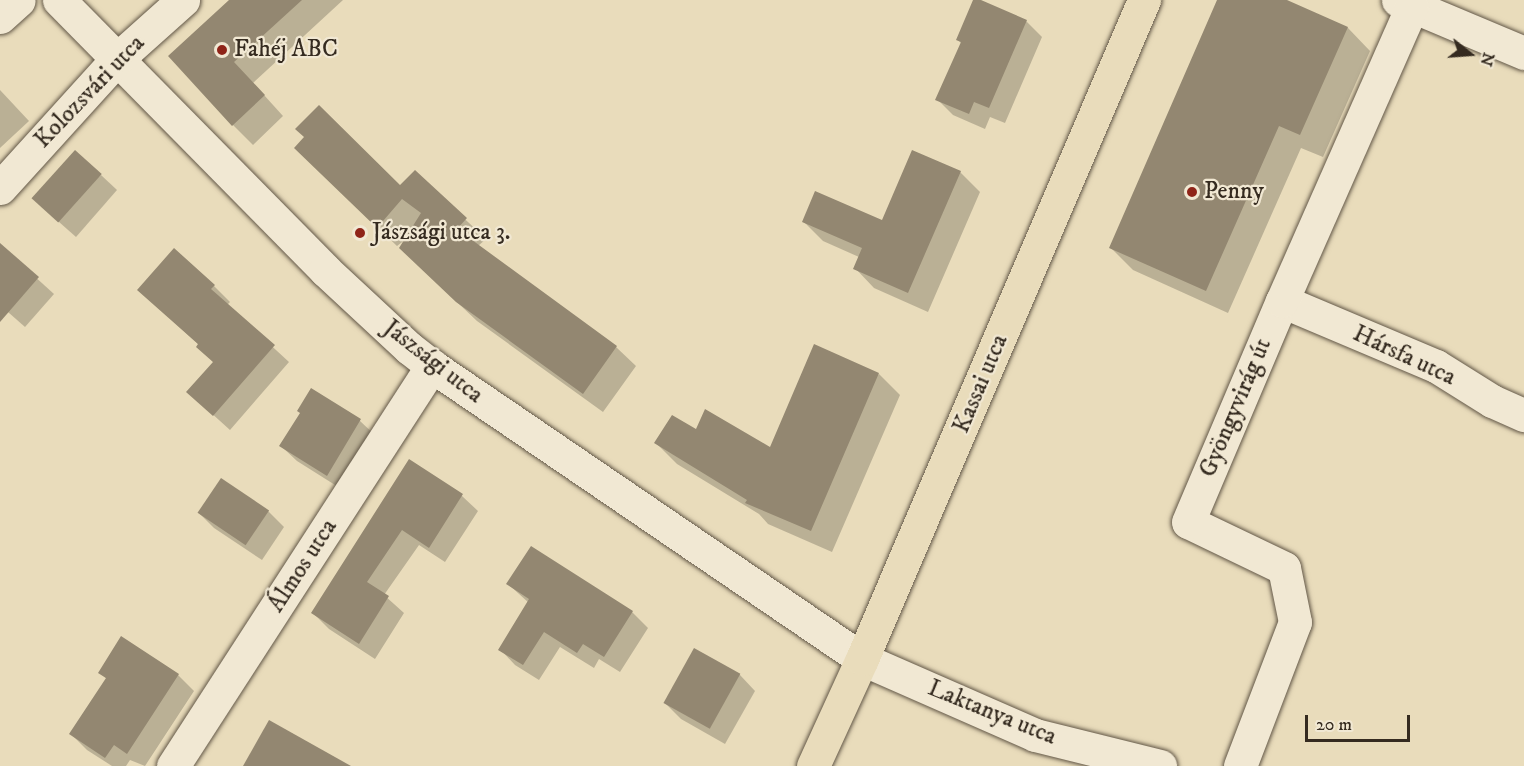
<!DOCTYPE html>
<meta charset="utf-8">
<style>
body{margin:0}
#map{position:relative;width:1524px;height:766px;overflow:hidden;background:#e9dcbb;font-family:"IM FELL DW Pica",serif}
div>[style]{position:absolute}
[style*='--x']{left:calc(var(--x)*1px);top:calc(var(--y)*1px);width:calc(var(--w)*1px);rotate:calc(var(--a)*1deg)}
.shadow>*{inset:0;background:#0003}
.building>*{inset:0;background:#938771;transform-origin:0 0}
.roads{filter:drop-shadow(0 0 2px #625747) drop-shadow(0 0 2px #625747)}
.minor>*{height:33px;margin:-16.5px;padding:0 16.5px;transform-origin:16.5px;border-radius:16.5px;background:#f1e8d3}
.major>*{height:33px;margin:-16.5px;padding:0 16.5px;transform-origin:16.5px;border-radius:16.5px;background:#e9dcbb}
.dots>*{width:16px;height:16px;translate:-50% -50%;box-sizing:border-box;border:3px solid #f1e8d3;border-radius:50%}
span{translate:-50% -50%;white-space:nowrap;text-align:center;line-height:1.15;-webkit-text-stroke:4.5px #f1e8d3;paint-order:stroke}
.poi-label{font-size:24px;color:#352b20}
.left{translate:0 -50%;text-align:left}
.street-label{font-size:24px;color:#352b20}
.north{position:absolute;left:1440px;top:24px;width:60px;height:60px;-webkit-text-stroke:4px #f1e8d3;paint-order:stroke;rotate:107deg;font-size:16px;font-weight:700;line-height:24px;text-align:center;color:#352b20}
.north::after{content:'';display:block;margin:auto;width:21px;height:27px;background:#352b20;clip-path:polygon(50% 0,100% 100%,50% 72%,0 100%)}
.scale{position:absolute;left:1305px;top:715px;width:105px;height:27px;box-sizing:border-box;border:3px solid #352b20;border-top:0;padding-left:8px;font-size:18px;line-height:21px;white-space:nowrap;color:#352b20;-webkit-text-stroke:4px #f1e8d3;paint-order:stroke}
</style>
<div id="map">
<div class="shadow">
<i style="clip-path:polygon(231px 0,343px 0,253px 83px,283px 116px,253px 145px,233px 125px)"></i>
<i style="clip-path:polygon(975px 0,1026px 21px,1042px 37px,1005px 123px,990px 117px,985px 129px,953px 115px,937px 99px,962px 44px,957px 39px)"></i>
<i style="clip-path:polygon(1218px 0,1284px 0,1348px 28px,1370px 51px,1323px 157px,1301px 148px,1228px 313px,1133px 270px,1111px 248px)"></i>
<i style="clip-path:polygon(0 90px,29px 121px,0 148px)"></i>
<i style="clip-path:polygon(315px 167px,400px 187px,415px 172px,486px 239px,478px 246px,616px 347px,636px 366px,603px 412px,477px 321px,420px 267px,406px 239px,397px 246px)"></i>
<i style="clip-path:polygon(960px 172px,980px 192px,928px 312px,874px 288px,855px 268px,859px 257px,823px 241px,803px 221px,882px 222px)"></i>
<i style="clip-path:polygon(101px 175px,117px 190px,76px 237px,50px 214px)"></i>
<i style="clip-path:polygon(0 245px,54px 294px,25px 327px,0 305px)"></i>
<i style="clip-path:polygon(174px 250px,214px 286px,230px 302px,227px 305px,289px 362px,230px 430px,188px 392px,214px 363px,199px 345px,139px 290px)"></i>
<i style="clip-path:polygon(879px 374px,900px 395px,832px 552px,768px 524px,759px 514px,677px 464px,656px 443px,697px 431px,770px 449px)"></i>
<i style="clip-path:polygon(312px 390px,360px 421px,376px 436px,343px 490px,297px 461px,281px 446px,302px 414px)"></i>
<i style="clip-path:polygon(409px 461px,462px 496px,478px 511px,445px 562px,419px 545px,384px 595px,404px 613px,375px 659px,329px 629px,313px 613px)"></i>
<i style="clip-path:polygon(221px 480px,268px 511px,284px 527px,262px 560px,214px 528px,199px 513px)"></i>
<i style="clip-path:polygon(508px 584px,632px 612px,648px 628px,620px 672px,599px 659px,594px 668px,560px 647px,539px 680px,515px 665px,500px 649px,529px 603px)"></i>
<i style="clip-path:polygon(695px 650px,740px 675px,755px 691px,725px 744px,681px 719px,665px 703px)"></i>
<i style="clip-path:polygon(100px 673px,178px 675px,194px 691px,145px 766px,130px 760px,126px 766px,112px 766px,87px 750px,71px 734px,107px 679px)"></i>
</div>
<div class="building">
<i style="clip-path:polygon(229px 0,302px 0,234px 62px,265px 95px,232px 126px,168px 56px)"></i>
<i style="clip-path:polygon(973px 0,981px 0,1027px 20px,989px 108px,974px 102px,969px 114px,935px 100px,961px 42px,956px 40px)"></i>
<i style="clip-path:polygon(1217px 0,1287px 0,1348px 27px,1300px 135px,1279px 126px,1206px 291px,1109px 248px)"></i>
<i style="clip-path:polygon(319px 105px,400px 185px,415px 170px,467px 218px,457px 229px,617px 346px,583px 394px,456px 302px,399px 248px,421px 213px,402px 199px,377px 228px,294px 148px,304px 137px,295px 129px)"></i>
<i style="left:75px;top:150px;width:36px;height:65px;rotate:42deg"></i>
<i style="clip-path:polygon(912px 150px,961px 171px,908px 293px,853px 269px,862px 248px,802px 222px,815px 191px,882px 220px)"></i>
<i style="clip-path:polygon(0 243px,39px 277px,0 322px)"></i>
<i style="clip-path:polygon(174px 248px,215px 285px,211px 289px,275px 345px,213px 416px,186px 392px,213px 362px,196px 347px,198px 344px,137px 290px)"></i>
<i style="clip-path:polygon(814px 344px,879px 373px,811px 531px,745px 503px,747px 500px,654px 443px,672px 415px,696px 429px,705px 409px,770px 447px)"></i>
<i style="clip-path:polygon(311px 388px,361px 419px,327px 476px,279px 446px,300px 413px,297px 411px)"></i>
<i style="clip-path:polygon(409px 459px,463px 494px,429px 548px,402px 530px,367px 582px,389px 596px,359px 644px,311px 613px)"></i>
<i style="left:221px;top:478px;width:58px;height:42px;rotate:34deg"></i>
<i style="clip-path:polygon(531px 546px,633px 611px,604px 657px,583px 644px,577px 653px,544px 632px,523px 665px,498px 650px,529px 599px,506px 584px)"></i>
<i style="clip-path:polygon(121px 636px,179px 674px,127px 754px,114px 745px,105px 758px,69px 734px,106px 678px,98px 673px)"></i>
<i style="left:694px;top:648px;width:53px;height:63px;rotate:29deg"></i>
<i style="clip-path:polygon(269px 720px,351px 766px,243px 766px)"></i>
</div>
<div class="roads">
<div class="minor">
<i style="--x:59;--y:0;--w:379;--a:45.4"></i>
<i style="--x:325;--y:270;--w:115;--a:42.9"></i>
<i style="--x:409;--y:348;--w:29;--a:38"></i>
<i style="--x:432;--y:366;--w:520;--a:34.27"></i>
<i style="--x:862;--y:659;--w:189;--a:23.7"></i>
<i style="--x:1035;--y:735;--w:129;--a:13.9"></i>
<i style="--x:1398;--y:0;--w:137;--a:22.8"></i>
<i style="--x:0;--y:17;--w:25;--a:-42"></i>
<i style="--x:0;--y:188;--w:173;--a:-47.8"></i>
<i style="--x:116;--y:60;--w:90;--a:-41.8"></i>
<i style="--x:1282;--y:301;--w:167;--a:22.9"></i>
<i style="--x:1436;--y:366;--w:66;--a:32"></i>
<i style="--x:1492;--y:401;--w:35;--a:24"></i>
<i style="--x:173;--y:766;--w:477;--a:-57.1"></i>
<i style="--x:1240;--y:766;--w:154;--a:-69.1"></i>
<i style="--x:1295;--y:622;--w:55;--a:-101.5"></i>
<i style="--x:1284;--y:568;--w:106;--a:-154.4"></i>
<i style="--x:1188;--y:522;--w:240;--a:-67"></i>
<i style="--x:1282;--y:301;--w:322;--a:-66.2"></i>
</div>
<div class="major">
<i style="--x:813;--y:766;--w:118;--a:-65.4"></i>
<i style="--x:862;--y:659;--w:717;--a:-66.83"></i>
</div>
</div>
<div class="dots">
<i style="left:222px;top:50px;background:#8f2418"></i>
<i style="left:1192px;top:192px;background:#8f2418"></i>
<i style="left:360px;top:233px;background:#8f2418"></i>
</div>
<div class="poi-label">
<span class="left" style="left:234px;top:50px">Fahéj ABC</span>
<span class="left" style="left:1204px;top:192px">Penny</span>
<span class="left" style="left:372px;top:233px">Jászsági utca 3.</span>
</div>
<div class="street-label">
<span style="left:90px;top:92px;rotate:-46deg">Kolozsvári utca</span>
<span style="left:1404px;top:356px;rotate:25deg">Hársfa utca</span>
<span style="left:433px;top:362px;rotate:38deg">Jászsági utca</span>
<span style="left:981px;top:384px;rotate:-67deg">Kassai utca</span>
<span style="left:1236px;top:408px;rotate:-67deg">Gyöngyvirág út</span>
<span style="left:303px;top:566px;rotate:-57deg">Álmos utca</span>
<span style="left:992px;top:713px;rotate:22deg">Laktanya utca</span>
</div>
<div class="north">N</div>
<div class="scale">20 m</div>
</div>
